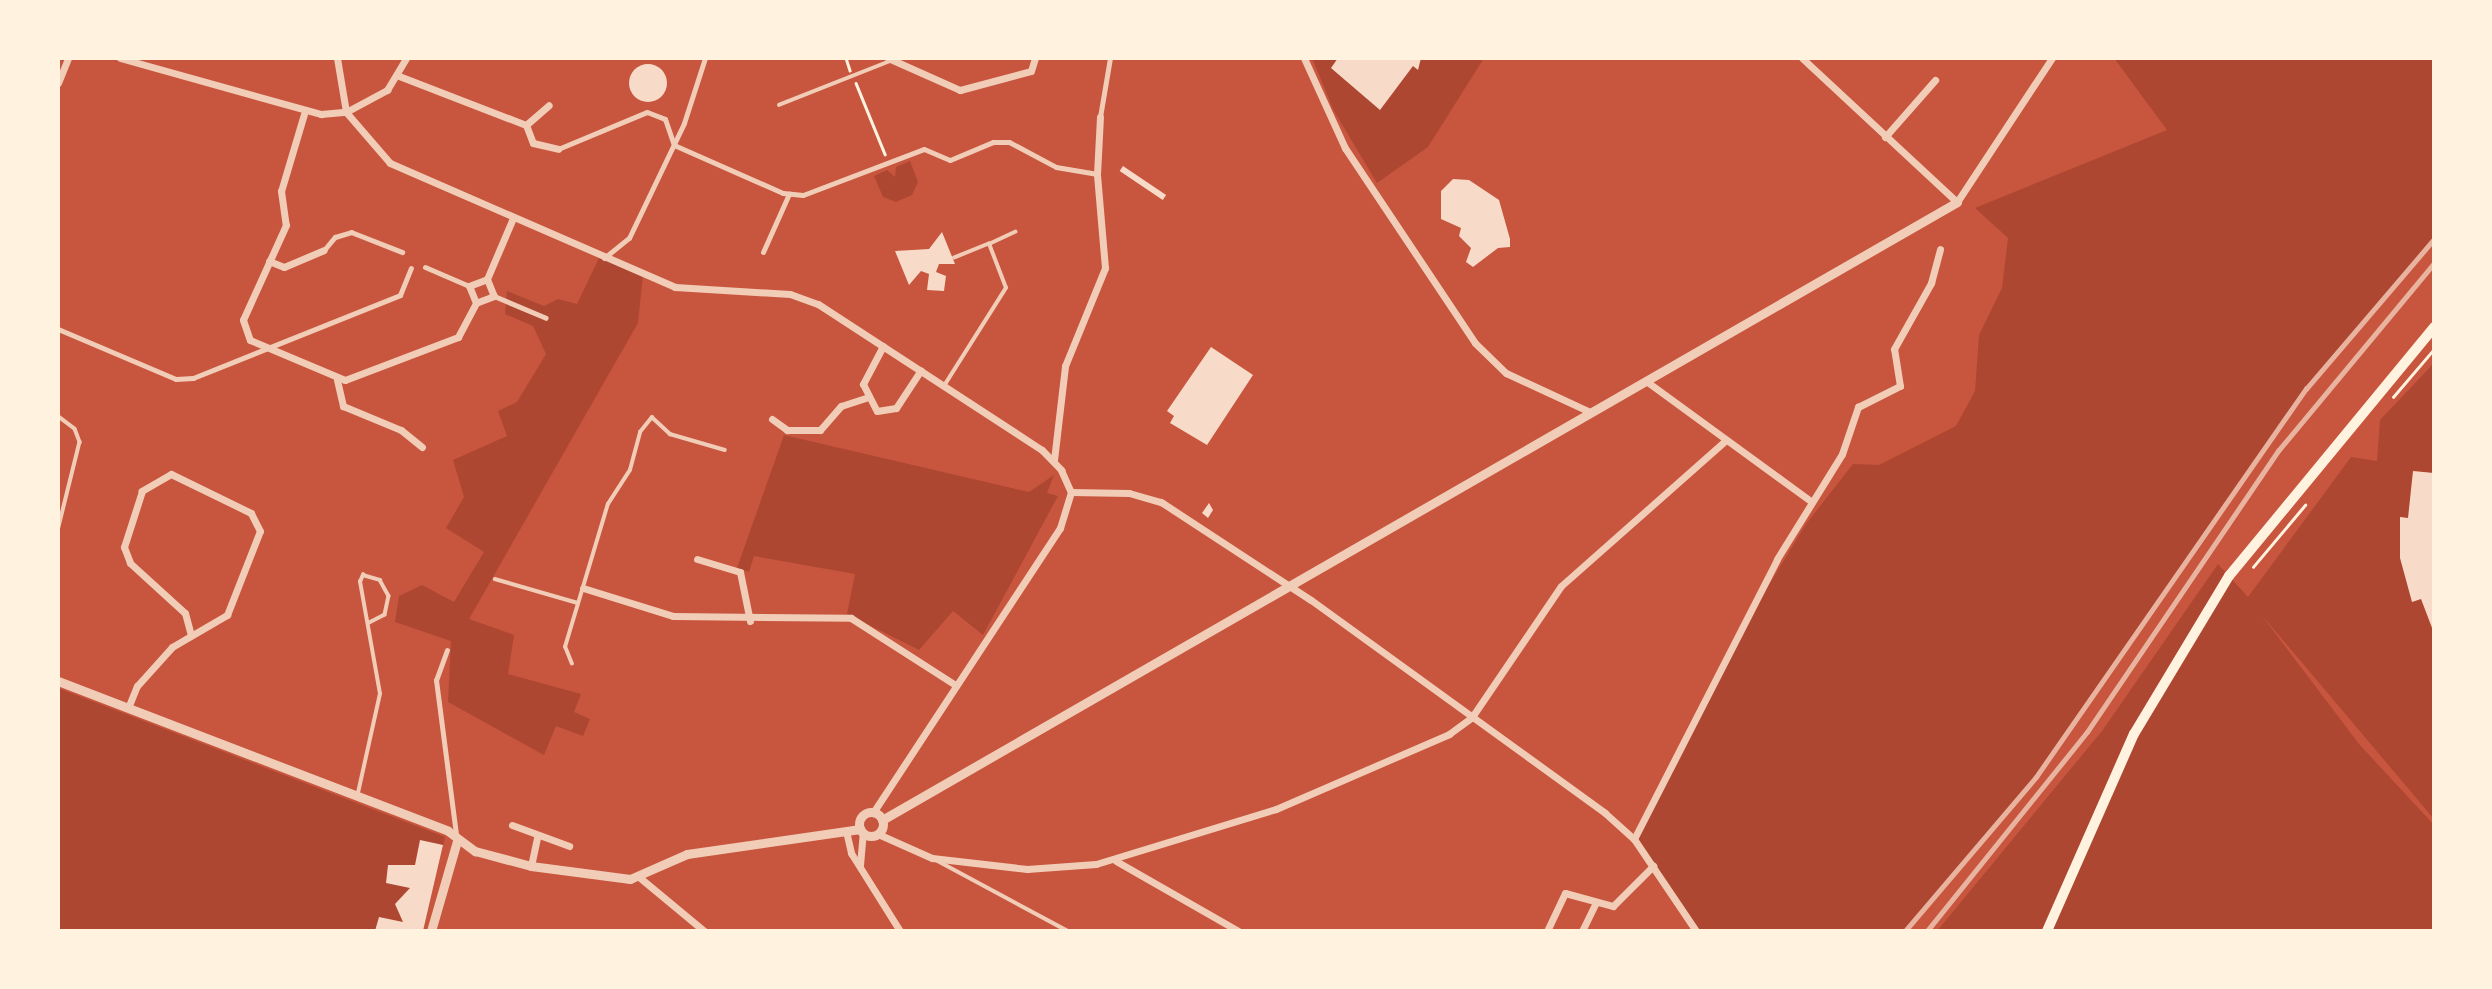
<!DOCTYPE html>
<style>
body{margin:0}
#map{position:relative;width:2492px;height:989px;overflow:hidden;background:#c8553d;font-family:Helvetica,sans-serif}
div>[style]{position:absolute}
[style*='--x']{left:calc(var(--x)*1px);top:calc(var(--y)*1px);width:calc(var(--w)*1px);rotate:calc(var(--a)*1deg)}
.green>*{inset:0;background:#ae4732}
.building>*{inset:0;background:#f7dbc8;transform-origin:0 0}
.round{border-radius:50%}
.path>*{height:2.5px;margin:-1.25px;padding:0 1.25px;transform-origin:1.25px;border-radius:1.25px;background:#fff3e0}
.service>*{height:3.5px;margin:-1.75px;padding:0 1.75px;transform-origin:1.75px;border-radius:1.75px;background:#f1ccb7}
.pedestrian>*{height:5px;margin:-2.5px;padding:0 2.5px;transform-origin:2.5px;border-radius:2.5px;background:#f1ccb7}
.minor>*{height:7px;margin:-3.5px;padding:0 3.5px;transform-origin:3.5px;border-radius:3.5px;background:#f1ccb7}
.tertiary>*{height:9px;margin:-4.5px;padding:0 4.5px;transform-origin:4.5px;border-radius:4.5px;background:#f1ccb7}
.tertiary>.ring{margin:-4.5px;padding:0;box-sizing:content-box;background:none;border:9px solid #f1ccb7;border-radius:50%}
.secondary>*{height:10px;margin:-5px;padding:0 5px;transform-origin:5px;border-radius:5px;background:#fff3e0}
.rail>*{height:4.5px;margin:-2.25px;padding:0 2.25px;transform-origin:2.25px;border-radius:2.25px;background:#e9b49f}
span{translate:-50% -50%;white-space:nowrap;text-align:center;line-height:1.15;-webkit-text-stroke:5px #fff3e0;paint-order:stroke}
.frame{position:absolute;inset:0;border:60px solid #fff3e0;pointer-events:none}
</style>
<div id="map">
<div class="green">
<i style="clip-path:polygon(1312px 58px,1484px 58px,1428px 147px,1377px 183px,1334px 111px)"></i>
<i style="clip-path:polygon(2114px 58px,2434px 58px,2434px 239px,2306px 389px,2036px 777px,1905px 931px,1696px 931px,1634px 839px,1753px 611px,1806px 524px,1853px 464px,1879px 465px,1956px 426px,1975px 391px,1979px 335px,2002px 288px,2008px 238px,1975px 208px,2167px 130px)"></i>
<i style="clip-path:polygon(910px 161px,918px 182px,912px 195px,896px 202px,883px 197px,874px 176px,887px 170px,895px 177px,896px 167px)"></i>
<i style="clip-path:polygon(600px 256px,643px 275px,638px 323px,469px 619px,514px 635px,508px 674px,581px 694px,574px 712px,590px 719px,583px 736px,556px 726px,544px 755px,448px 702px,451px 641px,395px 622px,399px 596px,422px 585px,454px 602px,484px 552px,446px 528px,464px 497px,453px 460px,507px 436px,498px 411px,517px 402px,546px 354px,533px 326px,505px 314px,507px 291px,544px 306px,558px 299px,577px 304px)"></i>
<i style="clip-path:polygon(2434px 363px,2434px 819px,2260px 613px,2359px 744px,2434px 825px,2434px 931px,1937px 931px,2102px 731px,2218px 564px,2248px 597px,2351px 457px,2377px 461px,2380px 420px)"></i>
<i style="clip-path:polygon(784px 435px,1029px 492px,1054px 475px,1047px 493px,1058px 496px,983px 635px,953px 611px,919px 650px,847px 614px,855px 574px,754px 556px,749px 572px,737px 568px)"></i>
<i style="clip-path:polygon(58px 688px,445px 837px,423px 931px,58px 931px)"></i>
</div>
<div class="building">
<i style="clip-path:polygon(1338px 58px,1408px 60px,1421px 58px,1418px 70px,1413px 66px,1380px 110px,1331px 68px)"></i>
<i class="round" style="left:629px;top:64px;width:38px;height:38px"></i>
<i style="left:1123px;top:166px;width:52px;height:6px;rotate:34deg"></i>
<i style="clip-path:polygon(1453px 179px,1469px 180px,1499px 200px,1510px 239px,1510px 247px,1498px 248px,1473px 267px,1466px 262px,1471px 248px,1459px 236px,1461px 228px,1441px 219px,1441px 191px)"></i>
<i style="clip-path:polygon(942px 232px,955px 264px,939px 264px,936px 272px,946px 276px,944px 291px,927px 290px,929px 274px,921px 271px,909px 285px,895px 251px,929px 249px)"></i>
<i style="clip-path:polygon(1211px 347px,1253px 375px,1207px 445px,1170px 423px,1174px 416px,1167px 411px)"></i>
<i style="clip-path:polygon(2413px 471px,2434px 473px,2434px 633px,2421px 599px,2412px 602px,2400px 558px,2400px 517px,2408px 518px)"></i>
<i style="clip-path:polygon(1209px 503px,1213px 510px,1208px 518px,1202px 513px)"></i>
<i style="clip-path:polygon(420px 840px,443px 845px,423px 931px,375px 931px,379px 917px,403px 922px,395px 904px,410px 888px,386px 883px,388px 865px,415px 865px)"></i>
</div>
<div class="path">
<i style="--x:846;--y:58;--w:13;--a:72"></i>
<i style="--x:856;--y:83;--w:77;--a:67.8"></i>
<i style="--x:2393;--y:397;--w:63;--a:-49.5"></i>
<i style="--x:2253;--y:567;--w:81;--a:-50"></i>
</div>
<div class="service">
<i style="--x:779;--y:105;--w:119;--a:-21.6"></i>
<i style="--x:989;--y:244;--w:29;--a:-25"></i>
<i style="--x:944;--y:386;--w:116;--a:-57.7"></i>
<i style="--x:1006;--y:288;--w:47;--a:-111.1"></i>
<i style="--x:989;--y:244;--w:37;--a:158"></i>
<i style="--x:58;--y:416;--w:21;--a:37"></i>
<i style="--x:75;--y:429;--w:14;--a:69"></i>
<i style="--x:80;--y:442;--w:92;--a:103.9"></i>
<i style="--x:495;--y:579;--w:86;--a:16.1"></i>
<i style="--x:572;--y:664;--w:18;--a:-112"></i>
<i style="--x:565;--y:647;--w:149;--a:-73.3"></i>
<i style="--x:608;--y:504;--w:40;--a:-57.1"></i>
<i style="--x:630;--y:470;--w:39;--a:-75"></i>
<i style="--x:640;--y:432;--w:19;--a:-51"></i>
<i style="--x:652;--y:417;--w:25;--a:43"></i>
<i style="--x:670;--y:434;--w:57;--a:16.2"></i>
<i style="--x:358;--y:793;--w:101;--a:-77.5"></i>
<i style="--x:380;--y:694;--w:114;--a:-100.1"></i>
<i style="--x:360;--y:582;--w:8;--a:-67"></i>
<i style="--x:363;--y:575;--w:18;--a:16"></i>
<i style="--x:380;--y:580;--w:18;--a:61"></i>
<i style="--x:389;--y:596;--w:19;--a:102"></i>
<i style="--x:385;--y:615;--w:18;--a:153"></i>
<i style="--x:938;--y:861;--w:148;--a:28.3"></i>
</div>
<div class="pedestrian">
<i style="--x:1100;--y:117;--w:60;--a:-80.4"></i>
<i style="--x:674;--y:145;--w:119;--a:23.8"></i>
<i style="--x:783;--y:193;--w:20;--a:6"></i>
<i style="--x:803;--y:195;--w:129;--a:-20.8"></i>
<i style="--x:924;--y:149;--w:28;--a:23"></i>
<i style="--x:950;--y:160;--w:47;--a:-22.7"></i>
<i style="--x:993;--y:142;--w:16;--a:0"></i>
<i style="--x:1009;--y:142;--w:53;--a:28"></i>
<i style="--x:1056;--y:167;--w:42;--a:9.7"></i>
<i style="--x:558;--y:149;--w:96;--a:-22.6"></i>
<i style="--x:647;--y:112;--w:19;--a:21"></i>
<i style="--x:665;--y:119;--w:28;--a:71"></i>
<i style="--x:324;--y:250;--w:17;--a:-50"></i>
<i style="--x:335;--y:237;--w:17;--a:-17"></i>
<i style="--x:351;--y:232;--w:55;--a:21.4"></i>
<i style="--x:763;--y:252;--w:64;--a:-65.9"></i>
<i style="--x:604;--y:258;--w:32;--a:-39"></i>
<i style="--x:629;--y:238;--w:127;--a:-64.4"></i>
<i style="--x:684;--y:123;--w:68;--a:-72.1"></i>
<i style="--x:425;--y:267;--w:48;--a:23.4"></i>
<i style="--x:494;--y:296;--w:56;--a:22.9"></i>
<i style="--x:58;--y:329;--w:128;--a:23"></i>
<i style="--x:176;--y:379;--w:17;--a:-3"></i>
<i style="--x:193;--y:378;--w:223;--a:-21.8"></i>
<i style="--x:400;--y:295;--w:29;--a:-68"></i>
<i style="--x:447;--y:650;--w:32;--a:110"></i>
<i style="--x:436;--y:680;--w:156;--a:82.6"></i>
</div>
<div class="minor">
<i style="--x:120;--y:58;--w:209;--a:15.6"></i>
<i style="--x:321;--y:114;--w:25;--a:-5"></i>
<i style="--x:346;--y:112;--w:47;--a:-28.2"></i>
<i style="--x:387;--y:90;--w:37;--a:-59"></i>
<i style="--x:337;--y:58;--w:55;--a:80.5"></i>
<i style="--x:346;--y:112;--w:67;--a:49.2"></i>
<i style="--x:390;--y:163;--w:311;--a:23.5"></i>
<i style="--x:675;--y:287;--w:115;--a:3.5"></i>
<i style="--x:790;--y:294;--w:30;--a:20"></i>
<i style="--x:818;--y:304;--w:267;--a:33.1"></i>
<i style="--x:1042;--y:450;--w:28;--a:46"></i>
<i style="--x:1061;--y:470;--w:24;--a:66"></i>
<i style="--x:1071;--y:492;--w:38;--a:107"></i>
<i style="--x:1060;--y:528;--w:341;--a:123.3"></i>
<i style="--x:888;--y:58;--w:79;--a:24"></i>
<i style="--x:960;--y:90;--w:73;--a:-15"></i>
<i style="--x:1031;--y:71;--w:14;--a:-73"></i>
<i style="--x:1304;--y:58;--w:99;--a:65.5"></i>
<i style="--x:1345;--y:148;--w:234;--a:56.3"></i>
<i style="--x:1475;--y:343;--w:43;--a:44.1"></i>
<i style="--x:1506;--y:373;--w:93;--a:24.9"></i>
<i style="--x:1802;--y:58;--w:212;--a:42.9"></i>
<i style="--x:1957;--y:202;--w:173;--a:-56.6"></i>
<i style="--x:399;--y:76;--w:136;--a:21.1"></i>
<i style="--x:526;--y:125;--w:30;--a:-41"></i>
<i style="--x:58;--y:83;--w:27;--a:-68"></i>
<i style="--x:304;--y:114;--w:80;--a:106.6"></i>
<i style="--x:281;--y:191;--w:34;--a:82"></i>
<i style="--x:286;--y:225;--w:104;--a:114.4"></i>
<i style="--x:243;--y:320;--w:21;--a:71"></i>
<i style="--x:250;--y:340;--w:103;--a:22.8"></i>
<i style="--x:345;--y:380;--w:121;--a:-20.8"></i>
<i style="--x:458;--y:337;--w:38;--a:-62"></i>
<i style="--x:526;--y:125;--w:19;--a:69"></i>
<i style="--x:533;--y:143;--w:26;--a:13"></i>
<i style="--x:1885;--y:137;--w:76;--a:-48.7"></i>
<i style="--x:269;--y:261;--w:16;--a:22"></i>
<i style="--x:284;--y:267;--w:43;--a:-23"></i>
<i style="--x:487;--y:279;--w:18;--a:68"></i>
<i style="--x:494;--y:296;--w:19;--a:159"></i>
<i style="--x:476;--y:303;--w:18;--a:-112"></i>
<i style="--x:469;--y:286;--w:19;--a:-21"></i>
<i style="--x:487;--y:279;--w:66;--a:-66.9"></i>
<i style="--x:883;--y:346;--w:43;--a:117.8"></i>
<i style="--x:863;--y:384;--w:30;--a:63"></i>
<i style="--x:877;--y:411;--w:19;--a:-9"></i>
<i style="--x:896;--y:408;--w:45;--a:-56.7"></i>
<i style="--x:337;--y:380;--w:27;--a:77"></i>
<i style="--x:343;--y:406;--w:63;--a:22.5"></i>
<i style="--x:401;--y:430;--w:27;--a:39"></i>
<i style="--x:1646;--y:381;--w:205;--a:36.1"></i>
<i style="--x:772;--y:419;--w:19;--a:36"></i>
<i style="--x:787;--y:430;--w:33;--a:0"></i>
<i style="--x:820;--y:430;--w:32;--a:-49"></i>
<i style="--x:841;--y:406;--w:25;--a:-18"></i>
<i style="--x:1054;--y:460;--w:95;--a:-83.3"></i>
<i style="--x:1065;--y:366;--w:106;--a:-67.8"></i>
<i style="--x:1105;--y:268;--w:94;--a:-94.9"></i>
<i style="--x:1097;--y:174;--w:57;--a:-87"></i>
<i style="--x:1071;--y:492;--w:58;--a:1"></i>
<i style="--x:1129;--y:493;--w:33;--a:16"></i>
<i style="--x:1161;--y:502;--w:179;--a:33.2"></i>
<i style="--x:1311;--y:600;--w:363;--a:35.9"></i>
<i style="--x:1605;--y:813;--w:39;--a:42"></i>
<i style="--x:1634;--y:839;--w:111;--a:56"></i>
<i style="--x:697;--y:559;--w:45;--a:16.8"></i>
<i style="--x:740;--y:572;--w:50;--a:78.5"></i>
<i style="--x:583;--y:588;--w:94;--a:17.3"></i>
<i style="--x:673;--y:616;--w:178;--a:0.6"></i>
<i style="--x:851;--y:618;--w:122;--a:32.7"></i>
<i style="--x:128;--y:708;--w:24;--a:-68"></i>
<i style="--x:137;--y:686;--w:52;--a:-48.1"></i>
<i style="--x:172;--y:647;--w:64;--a:-30.2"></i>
<i style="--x:227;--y:615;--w:90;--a:-68.6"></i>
<i style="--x:260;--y:531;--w:20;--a:-117"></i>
<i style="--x:251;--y:513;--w:89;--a:-154"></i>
<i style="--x:171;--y:474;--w:34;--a:150"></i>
<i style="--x:142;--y:491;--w:59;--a:107.8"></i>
<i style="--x:124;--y:547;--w:17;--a:69"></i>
<i style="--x:130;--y:563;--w:74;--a:42.3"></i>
<i style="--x:185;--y:613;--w:23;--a:75"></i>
<i style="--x:512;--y:825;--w:61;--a:20.2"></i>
<i style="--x:846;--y:831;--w:23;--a:77"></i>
<i style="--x:851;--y:853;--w:92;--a:57.9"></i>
<i style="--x:878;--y:834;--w:59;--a:24"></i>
<i style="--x:932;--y:858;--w:96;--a:6.6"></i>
<i style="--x:1027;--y:869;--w:69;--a:-4.1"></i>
<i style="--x:1096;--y:864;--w:188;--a:-17"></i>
<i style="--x:1276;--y:809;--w:189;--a:-23.4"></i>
<i style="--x:1449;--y:734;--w:29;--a:-36"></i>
<i style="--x:1472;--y:717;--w:158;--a:-55.8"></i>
<i style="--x:1561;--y:586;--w:219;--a:-41.5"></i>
<i style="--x:1634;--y:839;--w:314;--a:-62.9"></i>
<i style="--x:1777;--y:559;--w:123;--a:-58.2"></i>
<i style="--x:1842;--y:454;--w:50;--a:-71.2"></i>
<i style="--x:1858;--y:407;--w:47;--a:-26.6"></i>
<i style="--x:1900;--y:386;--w:37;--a:-99"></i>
<i style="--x:1894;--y:349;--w:76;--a:-60.7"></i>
<i style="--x:1931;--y:283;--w:35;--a:-75"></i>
<i style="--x:1116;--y:861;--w:141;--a:29.8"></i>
<i style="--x:860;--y:865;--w:32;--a:-85"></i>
<i style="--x:531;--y:866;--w:30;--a:-78"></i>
<i style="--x:639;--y:877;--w:85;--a:39.7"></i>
<i style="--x:1547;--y:931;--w:42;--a:-64.7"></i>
<i style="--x:1565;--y:893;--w:50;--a:15.2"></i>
<i style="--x:1613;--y:906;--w:57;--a:-45"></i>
<i style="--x:1582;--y:931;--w:30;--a:-64"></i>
</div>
<div class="tertiary">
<i style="--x:58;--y:681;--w:418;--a:21"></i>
<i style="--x:448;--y:831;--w:34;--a:37"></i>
<i style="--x:475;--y:851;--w:58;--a:15"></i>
<i style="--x:531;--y:866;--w:100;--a:7.5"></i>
<i style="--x:630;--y:879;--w:62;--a:-23.7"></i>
<i style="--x:687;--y:854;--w:175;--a:-8.2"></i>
<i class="ring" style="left:859px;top:812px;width:15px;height:15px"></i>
<i style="--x:882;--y:820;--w:1240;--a:-29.89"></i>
<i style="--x:431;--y:931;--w:94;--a:-73.9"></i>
</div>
<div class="secondary">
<i style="--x:2047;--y:931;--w:215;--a:-66.2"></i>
<i style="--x:2134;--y:734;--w:184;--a:-59"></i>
<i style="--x:2229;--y:576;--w:323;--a:-50.5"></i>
</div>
<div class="rail">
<i style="--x:1905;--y:931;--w:202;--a:-49.6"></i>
<i style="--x:2036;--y:777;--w:473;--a:-55.2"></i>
<i style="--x:2306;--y:389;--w:197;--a:-49.5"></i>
<i style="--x:1927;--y:931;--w:255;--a:-51.2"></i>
<i style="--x:2087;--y:732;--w:340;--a:-55.8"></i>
<i style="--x:2278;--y:451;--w:244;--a:-50.3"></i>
</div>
<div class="frame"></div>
</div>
